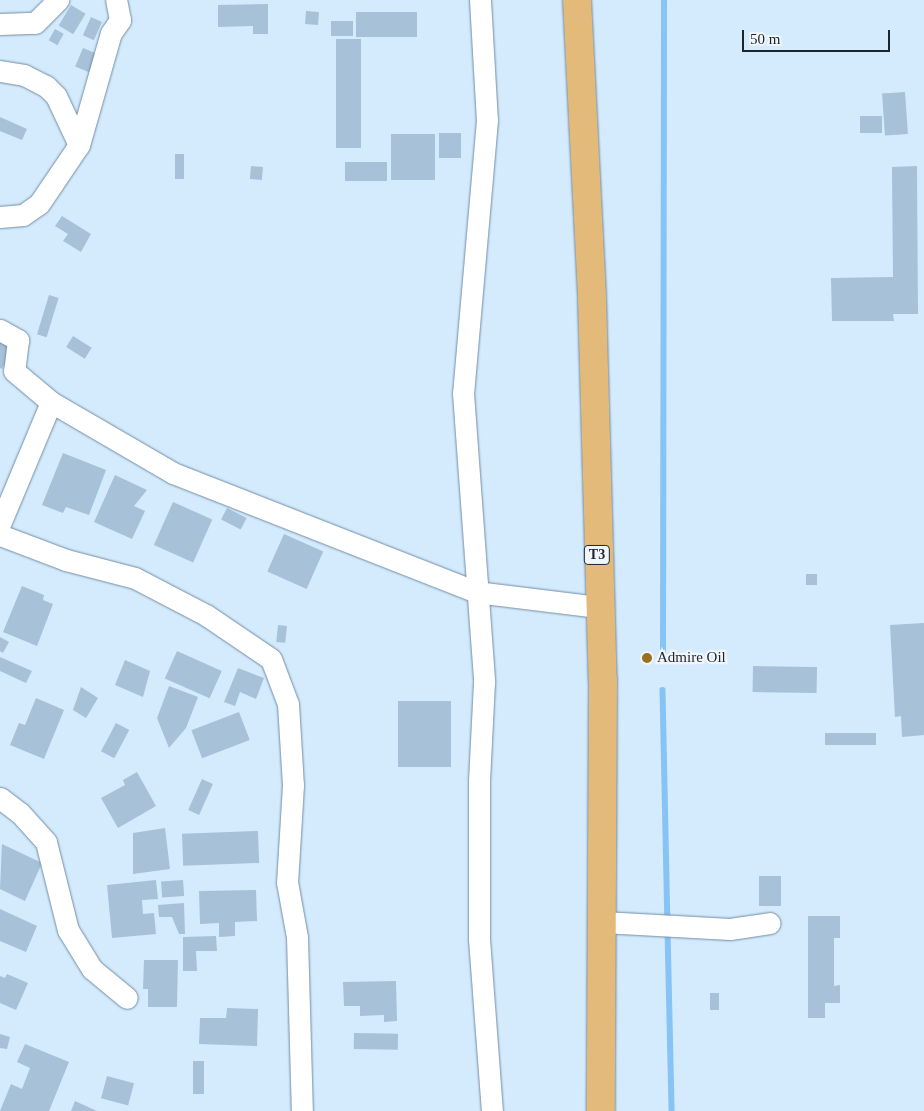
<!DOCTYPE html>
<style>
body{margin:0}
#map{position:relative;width:924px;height:1111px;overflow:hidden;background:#d4ebfe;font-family:Georgia,serif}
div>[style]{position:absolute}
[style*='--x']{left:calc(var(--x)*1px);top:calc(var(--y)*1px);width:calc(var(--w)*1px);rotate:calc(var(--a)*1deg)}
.stream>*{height:5.5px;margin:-2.75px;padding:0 2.75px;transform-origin:2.75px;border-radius:2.75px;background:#87c3f4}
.building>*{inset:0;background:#a6c1d8;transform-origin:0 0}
.roads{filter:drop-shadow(0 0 1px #738da3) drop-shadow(0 0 1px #738da3)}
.street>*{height:21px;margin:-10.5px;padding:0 10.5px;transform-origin:10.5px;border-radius:10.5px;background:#fff}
.highway>*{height:28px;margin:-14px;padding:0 14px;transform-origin:14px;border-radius:14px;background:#e3ba79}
.dots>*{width:14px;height:14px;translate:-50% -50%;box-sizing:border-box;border:2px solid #f0f5fa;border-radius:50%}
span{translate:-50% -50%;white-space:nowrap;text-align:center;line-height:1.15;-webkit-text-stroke:4.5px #f0f5fa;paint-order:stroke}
.shield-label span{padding:1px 4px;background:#f0f5fa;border:1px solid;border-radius:4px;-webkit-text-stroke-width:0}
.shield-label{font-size:14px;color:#1b252e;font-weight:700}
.poi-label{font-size:15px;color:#1b252e}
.left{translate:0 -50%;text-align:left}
.scale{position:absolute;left:742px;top:30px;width:148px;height:22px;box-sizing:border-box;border:2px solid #1b252e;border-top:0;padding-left:6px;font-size:15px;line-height:18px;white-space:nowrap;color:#1b252e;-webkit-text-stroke:4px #f0f5fa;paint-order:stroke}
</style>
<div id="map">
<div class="stream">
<i style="--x:663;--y:658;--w:658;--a:-89.91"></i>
<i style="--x:663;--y:690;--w:231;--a:88.8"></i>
<i style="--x:668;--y:931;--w:180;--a:88.7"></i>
</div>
<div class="building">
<i style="clip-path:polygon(268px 4px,268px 34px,253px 34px,253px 26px,218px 27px,218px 5px)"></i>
<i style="left:71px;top:5px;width:17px;height:24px;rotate:31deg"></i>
<i style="left:306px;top:11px;width:13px;height:13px;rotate:4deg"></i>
<i style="left:417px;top:12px;width:25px;height:61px;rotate:90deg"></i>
<i style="left:91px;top:17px;width:12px;height:20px;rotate:24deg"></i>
<i style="left:331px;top:21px;width:22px;height:15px"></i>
<i style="left:55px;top:29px;width:10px;height:13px;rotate:29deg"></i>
<i style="left:336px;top:39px;width:25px;height:109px"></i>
<i style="left:83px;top:48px;width:15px;height:20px;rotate:23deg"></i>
<i style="left:905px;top:92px;width:42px;height:23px;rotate:86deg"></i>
<i style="left:860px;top:116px;width:22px;height:17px"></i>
<i style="clip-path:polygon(0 117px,27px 129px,22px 140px,0 131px)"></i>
<i style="left:439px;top:133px;width:22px;height:25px"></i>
<i style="left:435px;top:134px;width:46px;height:44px;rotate:90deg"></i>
<i style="left:175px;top:154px;width:9px;height:25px"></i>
<i style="left:387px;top:162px;width:19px;height:42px;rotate:90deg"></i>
<i style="left:251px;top:166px;width:12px;height:13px;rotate:5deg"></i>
<i style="clip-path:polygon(917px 166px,918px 314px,893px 314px,894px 321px,832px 321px,831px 278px,893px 277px,892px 167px)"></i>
<i style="clip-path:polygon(62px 216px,91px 234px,81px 252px,63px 241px,68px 234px,55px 226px)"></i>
<i style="left:49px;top:295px;width:10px;height:41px;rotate:17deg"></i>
<i style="left:73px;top:336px;width:22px;height:13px;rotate:32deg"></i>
<i style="clip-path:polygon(0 338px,14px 345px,2px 369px,0 368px)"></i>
<i style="clip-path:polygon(63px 453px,106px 470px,89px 515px,66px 507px,63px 513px,42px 505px)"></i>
<i style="clip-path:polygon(115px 475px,147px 490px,134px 506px,145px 511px,132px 539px,94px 522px)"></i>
<i style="left:173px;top:502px;width:43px;height:47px;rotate:24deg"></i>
<i style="left:227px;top:508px;width:22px;height:13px;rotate:27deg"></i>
<i style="left:284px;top:534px;width:43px;height:41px;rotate:24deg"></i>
<i style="left:806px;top:574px;width:11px;height:11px"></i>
<i style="clip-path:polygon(22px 586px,44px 595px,43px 600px,53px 604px,37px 646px,3px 632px)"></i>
<i style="clip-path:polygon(924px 623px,924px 735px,902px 737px,901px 716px,895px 717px,890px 625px)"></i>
<i style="left:278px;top:625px;width:9px;height:17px;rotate:6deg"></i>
<i style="clip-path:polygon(0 637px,9px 642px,3px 653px,0 651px)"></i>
<i style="left:177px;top:651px;width:49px;height:30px;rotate:24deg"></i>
<i style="clip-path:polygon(0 657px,32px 671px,26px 683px,0 671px)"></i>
<i style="clip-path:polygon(125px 660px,150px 671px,143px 697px,115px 685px)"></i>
<i style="left:753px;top:666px;width:64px;height:26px;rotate:1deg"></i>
<i style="clip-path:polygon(238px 668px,264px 678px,256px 699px,240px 692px,235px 706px,224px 702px)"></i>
<i style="clip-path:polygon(169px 686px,198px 697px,186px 728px,169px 748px,157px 718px)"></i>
<i style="clip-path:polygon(81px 687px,98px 698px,86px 718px,73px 710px)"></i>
<i style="clip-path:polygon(36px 698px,64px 710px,44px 759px,10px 745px,19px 723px,25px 725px)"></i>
<i style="left:451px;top:701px;width:66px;height:53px;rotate:90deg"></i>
<i style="left:239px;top:712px;width:30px;height:51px;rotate:69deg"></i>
<i style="left:116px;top:723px;width:15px;height:32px;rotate:28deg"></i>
<i style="left:876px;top:733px;width:12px;height:51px;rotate:90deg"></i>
<i style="clip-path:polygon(137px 772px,156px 806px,118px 828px,101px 798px,125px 785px,123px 780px)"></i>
<i style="left:202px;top:779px;width:12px;height:34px;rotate:24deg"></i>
<i style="clip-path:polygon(165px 828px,170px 869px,133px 874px,133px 833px)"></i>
<i style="left:258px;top:831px;width:32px;height:76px;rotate:88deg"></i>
<i style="clip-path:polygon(2px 844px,42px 863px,25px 901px,0 889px)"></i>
<i style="left:759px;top:876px;width:22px;height:30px"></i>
<i style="clip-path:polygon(156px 880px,158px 899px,142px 900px,143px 914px,154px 913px,156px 934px,112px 938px,107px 885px)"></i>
<i style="left:183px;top:880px;width:16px;height:22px;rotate:86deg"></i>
<i style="clip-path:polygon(256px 890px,257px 921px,235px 922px,235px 936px,219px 937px,219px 923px,200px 924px,199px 891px)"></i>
<i style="clip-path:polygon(184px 903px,185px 934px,179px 934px,172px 917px,159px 917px,158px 905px)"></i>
<i style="clip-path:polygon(0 909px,37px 926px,26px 952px,0 941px)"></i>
<i style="clip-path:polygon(808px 916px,840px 916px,840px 938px,834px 938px,834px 986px,840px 985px,840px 1003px,825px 1003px,825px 1018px,808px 1018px)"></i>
<i style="clip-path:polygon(216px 936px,217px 951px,196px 951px,197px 971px,183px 971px,183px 937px)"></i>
<i style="clip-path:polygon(144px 960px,178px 960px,177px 1007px,148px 1007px,148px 989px,143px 989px)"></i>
<i style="clip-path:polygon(7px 974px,28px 983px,16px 1010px,0 1003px,0 976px,5px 978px)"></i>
<i style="clip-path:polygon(396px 981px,397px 1021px,384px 1022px,384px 1015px,360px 1016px,360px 1006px,344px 1006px,343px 982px)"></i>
<i style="left:710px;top:993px;width:9px;height:17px"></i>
<i style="clip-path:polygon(227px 1008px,258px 1009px,257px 1046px,199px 1044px,200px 1018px,226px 1018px)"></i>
<i style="left:354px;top:1033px;width:44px;height:16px;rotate:1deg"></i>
<i style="clip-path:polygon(0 1034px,10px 1037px,7px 1049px,0 1048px)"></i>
<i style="clip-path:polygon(25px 1044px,69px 1062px,49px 1111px,0 1111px,11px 1084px,22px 1089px,30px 1068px,17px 1062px)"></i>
<i style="left:193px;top:1061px;width:11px;height:33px"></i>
<i style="left:107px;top:1076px;width:28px;height:23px;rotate:15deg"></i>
<i style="clip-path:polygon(75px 1101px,97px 1111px,71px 1111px)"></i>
</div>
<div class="roads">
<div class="street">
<i style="--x:480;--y:0;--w:120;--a:86.7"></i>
<i style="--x:487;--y:120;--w:274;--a:95"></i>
<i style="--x:463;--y:393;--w:290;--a:85.8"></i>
<i style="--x:484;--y:682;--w:100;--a:92.9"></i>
<i style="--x:479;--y:782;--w:157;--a:90"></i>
<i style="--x:479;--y:939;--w:172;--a:85.7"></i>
<i style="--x:0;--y:24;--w:35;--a:-2"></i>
<i style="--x:35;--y:23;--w:33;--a:-45"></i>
<i style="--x:0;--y:71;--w:24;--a:9"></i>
<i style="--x:24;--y:75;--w:25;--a:27"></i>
<i style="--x:46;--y:86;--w:14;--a:45"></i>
<i style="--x:56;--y:96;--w:54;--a:64.9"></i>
<i style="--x:0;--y:217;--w:23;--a:-5"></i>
<i style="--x:23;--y:215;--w:19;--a:-35"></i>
<i style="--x:39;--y:204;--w:71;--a:-55.9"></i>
<i style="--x:79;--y:145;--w:116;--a:-74.1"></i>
<i style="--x:111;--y:33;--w:16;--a:-55"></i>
<i style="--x:120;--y:20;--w:20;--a:-101"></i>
<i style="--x:0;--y:330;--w:21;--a:29"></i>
<i style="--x:18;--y:340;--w:31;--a:97"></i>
<i style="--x:14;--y:371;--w:48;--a:40"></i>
<i style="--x:51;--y:402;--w:141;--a:30.2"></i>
<i style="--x:173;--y:473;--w:326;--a:21.4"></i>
<i style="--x:476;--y:592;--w:123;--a:7"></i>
<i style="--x:0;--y:524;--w:132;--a:-67.3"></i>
<i style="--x:0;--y:535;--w:71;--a:20.7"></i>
<i style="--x:66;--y:560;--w:71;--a:14.6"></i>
<i style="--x:135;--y:578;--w:80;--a:27.5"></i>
<i style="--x:206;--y:615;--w:78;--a:34.1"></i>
<i style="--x:271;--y:659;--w:48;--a:69.3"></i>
<i style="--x:288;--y:704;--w:81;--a:86.5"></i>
<i style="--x:293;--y:785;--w:97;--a:93.5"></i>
<i style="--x:287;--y:882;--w:56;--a:79.7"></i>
<i style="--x:297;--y:937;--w:174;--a:88.4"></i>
<i style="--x:0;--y:798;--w:25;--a:37"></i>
<i style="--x:20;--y:813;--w:39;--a:48"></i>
<i style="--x:46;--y:842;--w:91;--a:76"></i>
<i style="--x:68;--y:930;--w:46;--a:58.4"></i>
<i style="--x:92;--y:969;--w:45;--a:39.6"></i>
<i style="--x:602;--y:922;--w:128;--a:3.1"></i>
<i style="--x:730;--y:929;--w:40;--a:-8.5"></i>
</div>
<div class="highway">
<i style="--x:577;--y:0;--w:298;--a:87.1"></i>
<i style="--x:592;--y:298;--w:382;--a:88.4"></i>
<i style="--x:603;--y:680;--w:431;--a:90.3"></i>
</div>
</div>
<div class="dots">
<i style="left:647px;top:658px;background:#9a6f1d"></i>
</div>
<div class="shield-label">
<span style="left:597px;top:555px">T3</span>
</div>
<div class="poi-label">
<span class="left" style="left:657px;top:658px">Admire Oil</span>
</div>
<div class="scale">50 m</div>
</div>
